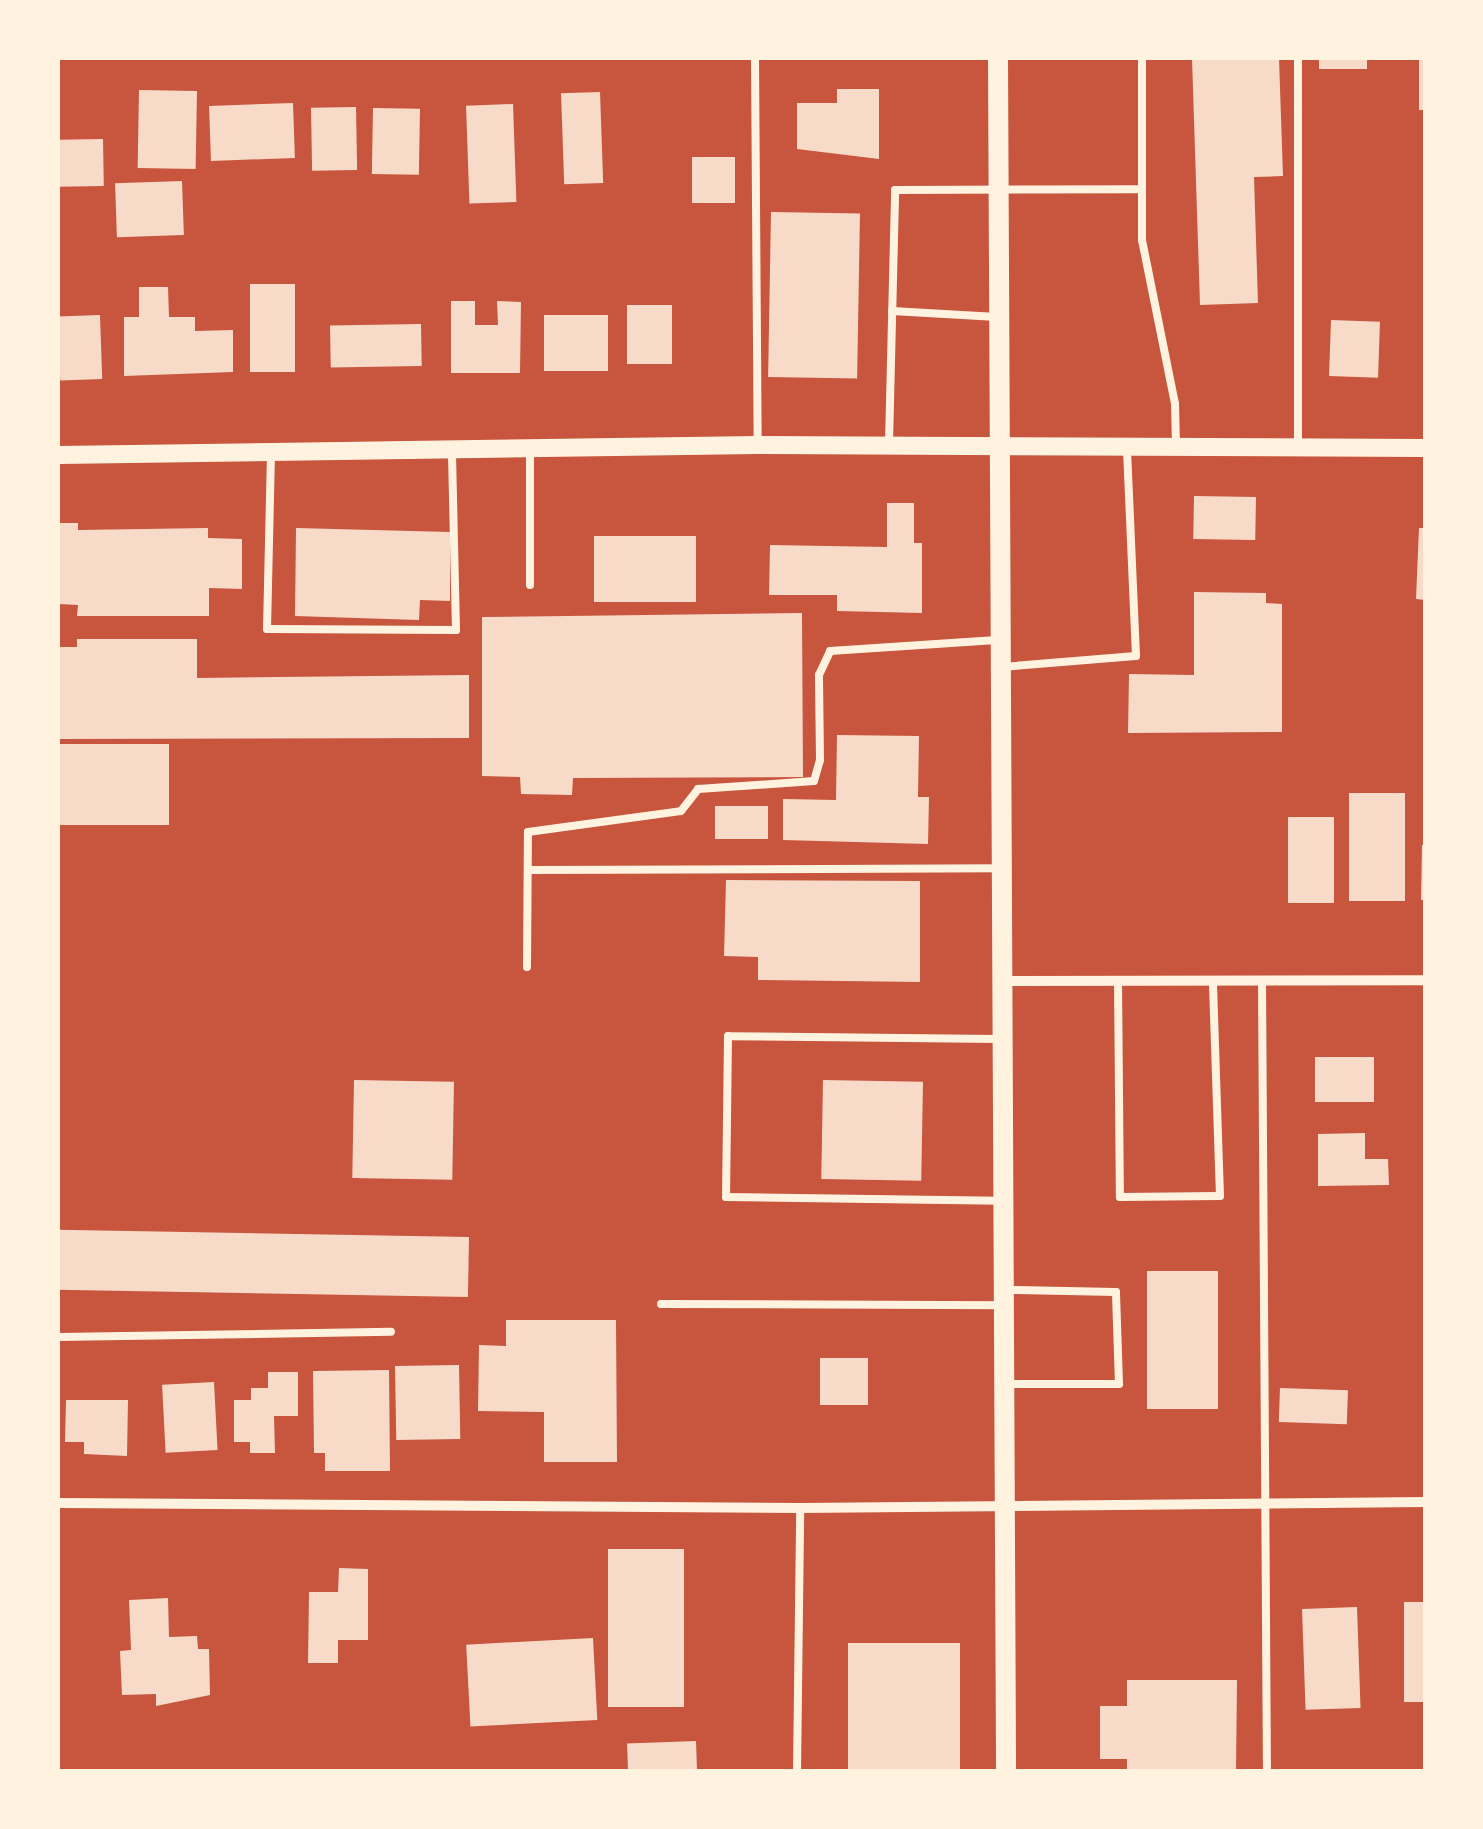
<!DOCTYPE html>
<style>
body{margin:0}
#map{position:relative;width:1483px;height:1829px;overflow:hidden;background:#c8553d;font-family:"Titillium Web",sans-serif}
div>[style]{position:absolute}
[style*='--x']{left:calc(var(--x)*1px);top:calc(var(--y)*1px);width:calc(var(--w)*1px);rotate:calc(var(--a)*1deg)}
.building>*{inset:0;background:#f7dbc8;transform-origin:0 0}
.service>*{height:8px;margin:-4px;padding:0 4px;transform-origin:4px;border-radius:4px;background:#fff3e0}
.minor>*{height:10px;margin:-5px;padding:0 5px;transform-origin:5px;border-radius:5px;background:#fff3e0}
.tertiary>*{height:18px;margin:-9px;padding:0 9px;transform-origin:9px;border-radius:9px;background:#fff3e0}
.secondary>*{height:20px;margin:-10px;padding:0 10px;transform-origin:10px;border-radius:10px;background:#fff3e0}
span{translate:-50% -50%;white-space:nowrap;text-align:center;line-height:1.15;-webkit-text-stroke:8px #fff3e0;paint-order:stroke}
.frame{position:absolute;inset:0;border:60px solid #fff3e0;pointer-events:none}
</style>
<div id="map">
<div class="building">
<i style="clip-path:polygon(1192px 58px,1279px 58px,1283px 176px,1254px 177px,1258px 303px,1200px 305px)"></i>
<i style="left:1319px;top:58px;width:48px;height:11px"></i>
<i style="left:1419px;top:58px;width:7px;height:52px"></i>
<i style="clip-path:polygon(837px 89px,879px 89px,879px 159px,797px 149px,797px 103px,837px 103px)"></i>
<i style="left:139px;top:90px;width:58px;height:78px;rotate:1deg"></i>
<i style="left:600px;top:92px;width:91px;height:39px;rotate:88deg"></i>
<i style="left:293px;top:103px;width:55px;height:84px;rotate:88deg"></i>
<i style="left:513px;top:104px;width:98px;height:47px;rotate:88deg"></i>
<i style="left:356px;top:107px;width:63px;height:45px;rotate:89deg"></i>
<i style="left:373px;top:108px;width:47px;height:66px;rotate:1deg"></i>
<i style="left:103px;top:139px;width:47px;height:45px;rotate:89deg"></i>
<i style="left:692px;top:157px;width:43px;height:46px"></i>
<i style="left:182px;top:181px;width:54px;height:67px;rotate:88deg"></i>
<i style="left:771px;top:212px;width:89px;height:165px;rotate:1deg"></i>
<i style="left:250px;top:284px;width:45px;height:88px"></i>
<i style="clip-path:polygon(139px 287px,168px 287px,169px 317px,195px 317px,195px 331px,233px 330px,233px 372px,124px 376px,124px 317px,139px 317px)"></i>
<i style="clip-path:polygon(451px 301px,475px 301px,475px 325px,498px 325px,497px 301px,521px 302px,520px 373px,451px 373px)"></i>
<i style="left:627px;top:305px;width:45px;height:59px"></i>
<i style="left:100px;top:315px;width:64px;height:42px;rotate:88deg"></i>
<i style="left:544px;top:315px;width:64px;height:56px"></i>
<i style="left:1331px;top:320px;width:49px;height:56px;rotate:2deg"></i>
<i style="left:421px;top:324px;width:42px;height:91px;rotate:89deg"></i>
<i style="left:1194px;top:496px;width:62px;height:43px;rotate:1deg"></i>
<i style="clip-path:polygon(887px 503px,914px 503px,914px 543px,922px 543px,922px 613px,837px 611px,837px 595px,769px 595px,770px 545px,887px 547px)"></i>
<i style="clip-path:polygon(58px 523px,78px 523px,78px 530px,208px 528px,208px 538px,242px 539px,242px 589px,209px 588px,209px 616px,77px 616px,78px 605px,58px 604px)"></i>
<i style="clip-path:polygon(296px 528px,450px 532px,450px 601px,420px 600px,419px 620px,295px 616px)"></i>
<i style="clip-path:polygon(1419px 528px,1426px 528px,1426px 600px,1416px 599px)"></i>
<i style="left:594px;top:536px;width:102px;height:66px"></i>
<i style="clip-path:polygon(1194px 592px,1266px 593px,1266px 603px,1282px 604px,1282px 732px,1128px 733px,1129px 674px,1194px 675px)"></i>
<i style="clip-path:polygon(802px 613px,803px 777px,573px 778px,572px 795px,521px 794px,520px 777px,482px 776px,482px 617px)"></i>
<i style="clip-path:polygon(77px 639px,197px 639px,197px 678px,469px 675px,469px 738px,58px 739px,58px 647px,77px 647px)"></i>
<i style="clip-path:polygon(837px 735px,919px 736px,918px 797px,929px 797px,928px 844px,783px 840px,783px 799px,836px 800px)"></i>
<i style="left:169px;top:744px;width:81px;height:111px;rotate:90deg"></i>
<i style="left:1349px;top:793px;width:56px;height:108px"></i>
<i style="left:715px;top:806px;width:53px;height:33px"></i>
<i style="left:1288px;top:817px;width:46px;height:86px"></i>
<i style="clip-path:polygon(1422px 845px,1426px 845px,1426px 900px,1421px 900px)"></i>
<i style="clip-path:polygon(726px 880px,920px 881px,920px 982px,758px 980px,758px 957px,724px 956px)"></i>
<i style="left:1315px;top:1057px;width:59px;height:45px"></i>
<i style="left:354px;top:1080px;width:100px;height:98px;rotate:1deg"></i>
<i style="left:823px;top:1080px;width:100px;height:99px;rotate:1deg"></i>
<i style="clip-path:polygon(1365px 1133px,1365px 1159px,1388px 1159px,1389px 1185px,1318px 1186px,1318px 1134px)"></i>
<i style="left:469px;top:1237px;width:60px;height:411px;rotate:91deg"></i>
<i style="left:1147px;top:1271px;width:71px;height:138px"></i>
<i style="clip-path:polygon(506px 1320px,616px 1320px,617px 1462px,544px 1462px,544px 1412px,478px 1411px,479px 1345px,506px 1346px)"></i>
<i style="left:820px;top:1358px;width:48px;height:47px"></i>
<i style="left:459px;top:1365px;width:74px;height:64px;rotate:89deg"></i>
<i style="clip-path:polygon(389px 1370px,390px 1471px,325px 1471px,325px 1453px,314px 1453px,313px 1371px)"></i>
<i style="clip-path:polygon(268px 1372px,298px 1372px,298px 1416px,274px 1416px,275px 1453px,250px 1453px,250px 1442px,234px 1442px,234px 1400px,251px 1400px,251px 1388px,268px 1388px)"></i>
<i style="left:214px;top:1382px;width:68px;height:52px;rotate:87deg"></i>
<i style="left:1280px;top:1388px;width:68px;height:34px;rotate:2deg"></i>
<i style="clip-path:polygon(66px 1400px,128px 1400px,127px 1456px,84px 1454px,84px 1442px,65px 1442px)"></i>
<i style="left:608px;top:1549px;width:76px;height:158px"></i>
<i style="clip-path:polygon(339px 1568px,368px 1569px,368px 1640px,338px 1640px,338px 1663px,308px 1663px,309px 1592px,338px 1592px)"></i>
<i style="clip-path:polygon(168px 1598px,169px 1637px,197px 1636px,198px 1649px,209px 1649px,210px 1695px,156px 1706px,156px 1694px,122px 1695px,120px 1651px,131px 1650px,129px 1600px)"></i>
<i style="left:1404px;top:1602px;width:22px;height:100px"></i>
<i style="left:1357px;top:1607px;width:101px;height:55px;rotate:88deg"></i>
<i style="left:593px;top:1638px;width:82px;height:127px;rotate:87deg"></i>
<i style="left:848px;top:1643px;width:112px;height:129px"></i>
<i style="clip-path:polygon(1127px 1680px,1237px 1680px,1236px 1772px,1127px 1772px,1127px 1759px,1100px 1759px,1100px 1706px,1127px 1706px)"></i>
<i style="left:696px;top:1741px;width:31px;height:69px;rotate:88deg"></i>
</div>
<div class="service">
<i style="--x:755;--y:58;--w:387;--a:89.6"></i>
<i style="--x:1142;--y:58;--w:182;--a:90"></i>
<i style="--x:1142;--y:240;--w:167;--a:78.6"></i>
<i style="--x:1175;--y:404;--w:41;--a:88.6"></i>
<i style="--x:1298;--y:58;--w:390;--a:90"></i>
<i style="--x:892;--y:311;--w:105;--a:3.3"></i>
<i style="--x:889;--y:443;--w:253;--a:-88.6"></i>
<i style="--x:895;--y:190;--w:247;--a:-0.2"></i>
<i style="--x:530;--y:448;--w:137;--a:90"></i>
<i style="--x:271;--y:453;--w:176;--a:91.3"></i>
<i style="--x:267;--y:629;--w:189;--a:0.3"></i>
<i style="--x:456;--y:630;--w:181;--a:-91.3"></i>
<i style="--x:1002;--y:667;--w:134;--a:-4.7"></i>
<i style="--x:1136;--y:656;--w:208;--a:-92.5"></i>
<i style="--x:528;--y:870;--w:471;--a:-0.2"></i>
<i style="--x:527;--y:967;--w:135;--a:-89.6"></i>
<i style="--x:528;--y:832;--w:154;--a:-7.8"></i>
<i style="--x:681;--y:811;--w:28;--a:-52"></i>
<i style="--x:698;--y:789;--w:116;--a:-3.9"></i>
<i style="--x:814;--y:781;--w:22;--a:-74"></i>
<i style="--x:820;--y:760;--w:85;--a:-90.7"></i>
<i style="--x:819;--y:675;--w:26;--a:-65"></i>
<i style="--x:830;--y:651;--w:167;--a:-3.8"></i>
<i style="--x:1118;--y:980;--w:217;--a:89.5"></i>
<i style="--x:1120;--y:1197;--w:100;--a:-0.6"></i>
<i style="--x:1220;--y:1196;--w:216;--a:-91.9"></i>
<i style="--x:1262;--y:980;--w:792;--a:89.64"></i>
<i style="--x:998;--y:1039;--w:270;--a:-179.4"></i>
<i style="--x:728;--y:1036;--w:161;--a:90.7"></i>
<i style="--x:726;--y:1197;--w:273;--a:0.8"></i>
<i style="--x:661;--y:1304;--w:343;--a:0.2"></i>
<i style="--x:58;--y:1337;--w:333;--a:-0.9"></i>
<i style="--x:1004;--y:1384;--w:115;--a:0"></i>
<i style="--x:1119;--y:1384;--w:92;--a:-91.9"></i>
<i style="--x:1116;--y:1292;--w:109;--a:-178.9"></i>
<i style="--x:797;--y:1772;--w:264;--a:-89.3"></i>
</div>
<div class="minor">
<i style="--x:1002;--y:981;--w:424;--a:-0.1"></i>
<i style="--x:58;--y:1503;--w:742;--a:0.39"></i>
<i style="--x:800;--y:1508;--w:626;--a:-0.55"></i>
</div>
<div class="tertiary">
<i style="--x:58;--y:455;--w:700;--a:-0.82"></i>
<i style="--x:758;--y:445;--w:668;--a:0.26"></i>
</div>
<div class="secondary">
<i style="--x:998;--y:58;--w:1714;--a:89.73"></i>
</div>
<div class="frame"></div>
</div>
